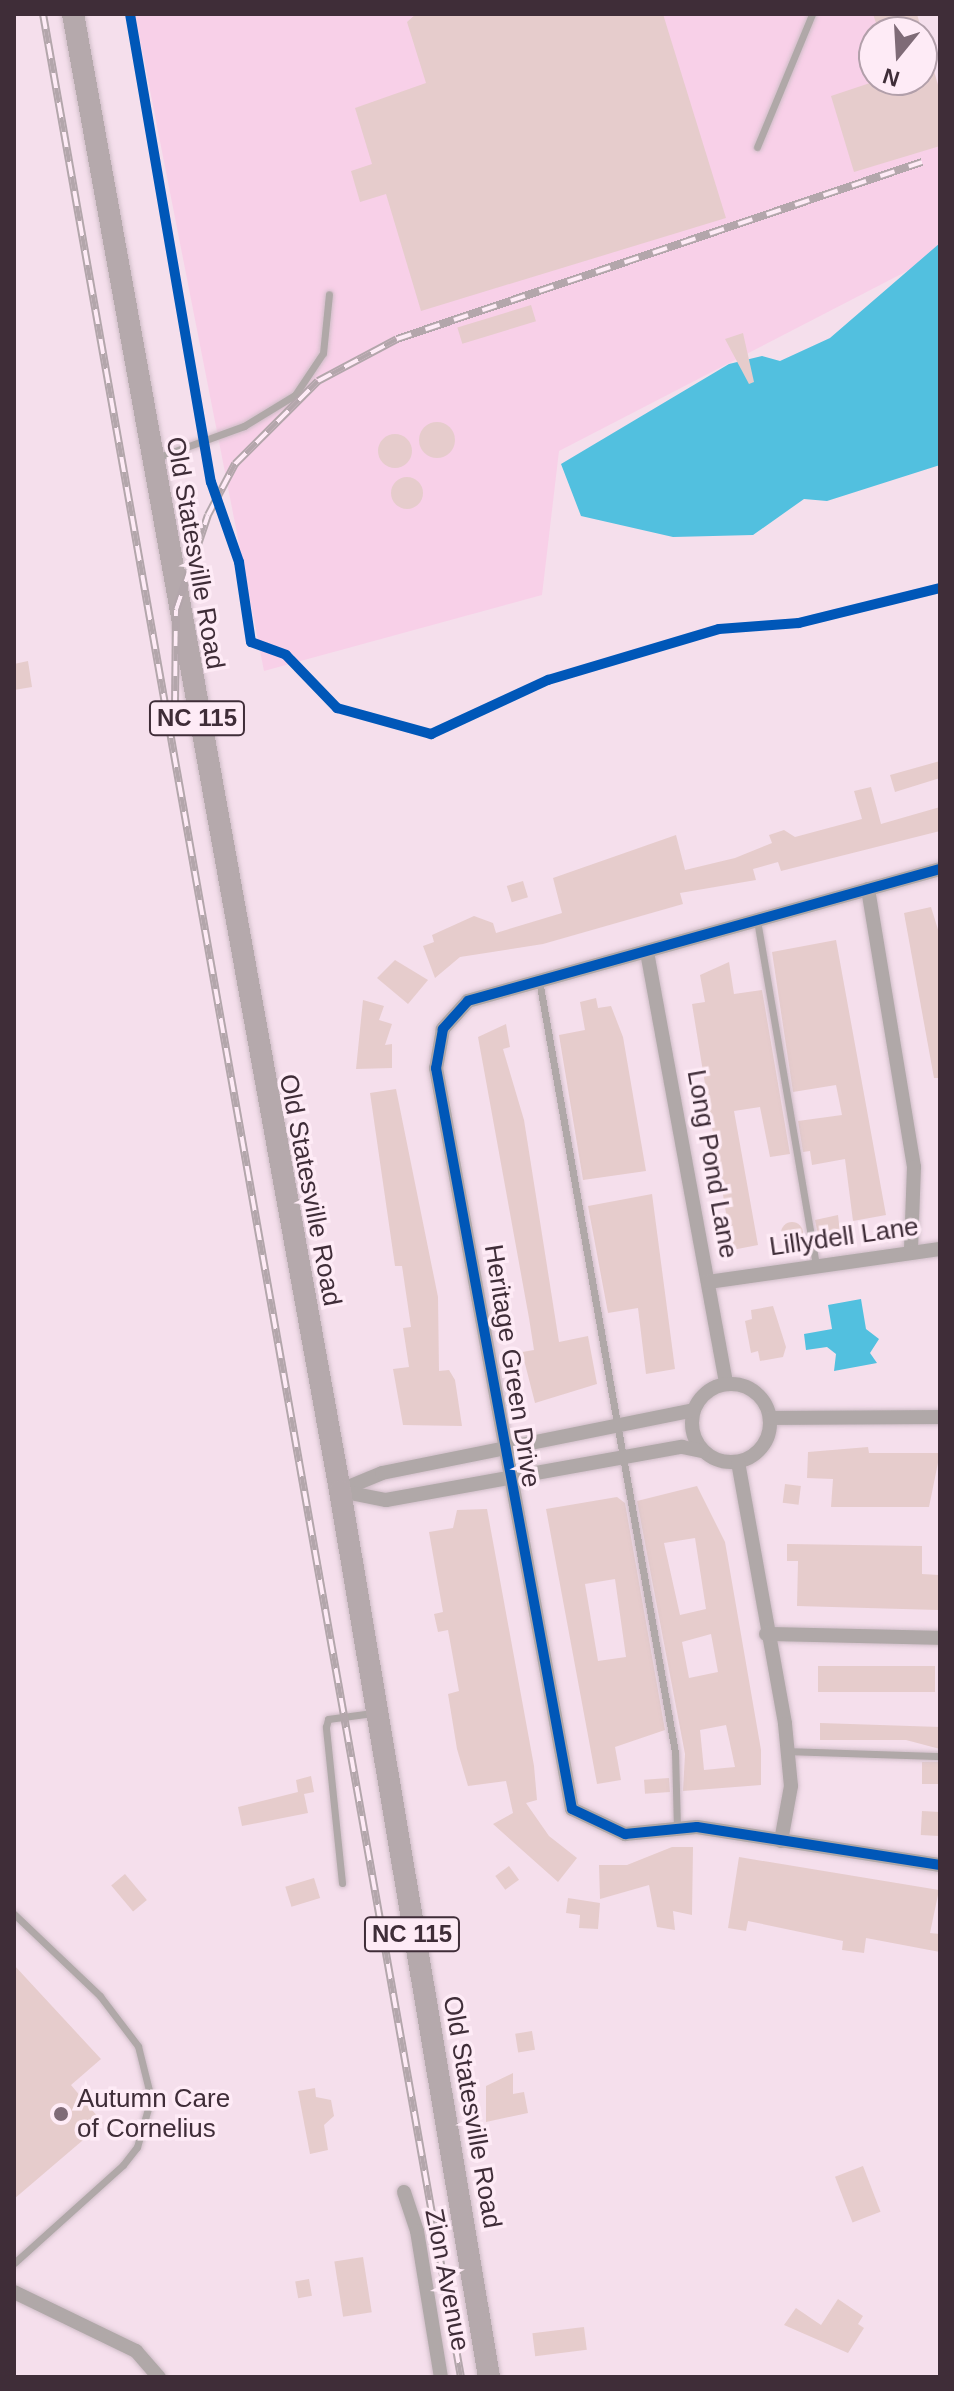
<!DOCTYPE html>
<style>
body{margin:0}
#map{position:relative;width:954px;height:2391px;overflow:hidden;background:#f5dfec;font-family:Helvetica,sans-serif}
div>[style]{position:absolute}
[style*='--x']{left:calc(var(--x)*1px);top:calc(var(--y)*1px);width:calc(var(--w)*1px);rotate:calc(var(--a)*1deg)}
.built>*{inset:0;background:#f8d0e8}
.water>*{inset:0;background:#52c0df}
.building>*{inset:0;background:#e6cccc;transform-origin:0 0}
.round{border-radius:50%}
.roads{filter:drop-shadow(0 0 2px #cfbdc7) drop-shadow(0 0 2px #cfbdc7)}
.service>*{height:7px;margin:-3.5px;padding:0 3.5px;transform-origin:3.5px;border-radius:3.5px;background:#b0a8a8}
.minor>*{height:14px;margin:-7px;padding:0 7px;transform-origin:7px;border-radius:7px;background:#b0a8a8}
.minor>.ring{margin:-7px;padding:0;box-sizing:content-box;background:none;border:14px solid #b0a8a8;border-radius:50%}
.primary>*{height:22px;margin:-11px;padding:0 11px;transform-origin:11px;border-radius:11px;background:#b5a9ac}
.rail>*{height:8px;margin-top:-4px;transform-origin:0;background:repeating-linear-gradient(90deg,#feebf6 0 15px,#b3a6ab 0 30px);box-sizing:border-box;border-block:2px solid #b3a6ab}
.cycleway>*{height:10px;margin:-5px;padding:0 5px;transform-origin:5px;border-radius:5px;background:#0057b8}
.dots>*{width:22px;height:22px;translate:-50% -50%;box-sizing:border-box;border:4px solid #feebf6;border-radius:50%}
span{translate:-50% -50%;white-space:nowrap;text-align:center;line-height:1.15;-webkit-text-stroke:7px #feebf6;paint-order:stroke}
.shield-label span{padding:2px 6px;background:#feebf6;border:2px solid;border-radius:6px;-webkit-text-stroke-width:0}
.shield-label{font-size:24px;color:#3f2d38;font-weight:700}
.street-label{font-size:26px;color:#3f2d38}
.poi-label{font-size:26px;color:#3f2d38}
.left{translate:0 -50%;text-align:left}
.frame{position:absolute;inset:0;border:16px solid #3f2d38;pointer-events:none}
.north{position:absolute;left:858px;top:16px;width:80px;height:80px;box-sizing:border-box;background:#feebf6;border:2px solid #b29faa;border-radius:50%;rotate:198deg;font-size:22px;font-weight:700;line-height:32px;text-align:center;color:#3f2d38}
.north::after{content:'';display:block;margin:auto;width:28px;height:36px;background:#7f6b77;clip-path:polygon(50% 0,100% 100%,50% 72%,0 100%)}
</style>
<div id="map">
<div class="built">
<i style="clip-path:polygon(135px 14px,915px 14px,921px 32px,874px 32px,874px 80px,922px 80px,922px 35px,940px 90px,940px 254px,559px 451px,542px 595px,264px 671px)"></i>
</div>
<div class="water">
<i style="clip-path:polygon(940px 243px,940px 465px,827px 501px,804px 499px,753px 535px,673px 537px,581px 516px,561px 464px,729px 364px,762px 356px,780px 361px,830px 338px)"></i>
<i style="clip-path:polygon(861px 1299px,866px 1329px,879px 1339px,870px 1353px,877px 1363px,834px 1371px,836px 1354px,827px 1347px,806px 1350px,804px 1334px,832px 1329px,828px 1305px)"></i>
</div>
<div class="building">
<i style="clip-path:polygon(416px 14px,663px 14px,726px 218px,421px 311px,386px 194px,360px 202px,351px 171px,372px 164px,355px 108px,426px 83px,407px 22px)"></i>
<i style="clip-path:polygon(873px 14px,917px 14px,922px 32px,879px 32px)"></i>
<i style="clip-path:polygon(926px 44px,940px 92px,940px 146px,854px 172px,831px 96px,879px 80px,922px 80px)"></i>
<i style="left:531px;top:305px;width:17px;height:77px;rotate:73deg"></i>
<i style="clip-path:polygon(743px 333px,754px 382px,749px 384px,725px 339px)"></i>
<i class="round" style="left:419px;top:422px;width:36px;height:36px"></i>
<i class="round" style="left:378px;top:434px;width:34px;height:34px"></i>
<i class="round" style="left:391px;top:477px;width:32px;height:32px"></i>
<i style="clip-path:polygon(28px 661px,32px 687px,14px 690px,14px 664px)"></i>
<i style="clip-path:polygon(940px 761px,940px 778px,895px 792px,890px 775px)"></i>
<i style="clip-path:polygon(871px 787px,881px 824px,940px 807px,940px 831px,781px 871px,778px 862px,753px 869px,756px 880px,680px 893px,683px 904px,543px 944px,460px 957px,435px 978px,423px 946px,434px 942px,432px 935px,474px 916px,493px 923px,496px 933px,562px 913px,553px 878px,676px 835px,685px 870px,735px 858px,772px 843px,769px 835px,784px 830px,795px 837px,862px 819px,854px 791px)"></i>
<i style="left:523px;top:881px;width:17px;height:17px;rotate:73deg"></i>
<i style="clip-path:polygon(931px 907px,940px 936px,940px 1078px,934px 1078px,904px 913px)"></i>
<i style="clip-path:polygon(836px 940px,886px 1215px,853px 1221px,845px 1159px,812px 1165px,810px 1151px,803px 1152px,798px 1121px,842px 1115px,836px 1085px,793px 1092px,772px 952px)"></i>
<i style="clip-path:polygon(395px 960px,428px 980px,408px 1004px,377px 978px)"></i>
<i style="clip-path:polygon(729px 962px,734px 994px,762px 990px,790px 1154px,770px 1157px,760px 1107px,734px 1111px,758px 1245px,732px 1250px,692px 1004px,705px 1002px,700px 975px)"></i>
<i style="clip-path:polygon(596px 998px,598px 1008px,611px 1006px,623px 1037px,646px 1171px,583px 1180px,559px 1035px,585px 1030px,580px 1002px)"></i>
<i style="clip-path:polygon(363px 1000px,384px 1006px,379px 1020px,392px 1024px,385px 1045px,392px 1044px,392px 1068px,356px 1069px)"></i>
<i style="clip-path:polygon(506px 1024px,510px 1047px,503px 1049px,524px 1120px,559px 1342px,588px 1336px,597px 1384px,535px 1403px,522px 1352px,534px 1350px,529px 1318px,478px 1037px)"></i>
<i style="clip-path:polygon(396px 1089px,438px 1297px,439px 1371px,449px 1370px,455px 1380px,462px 1426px,403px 1425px,393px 1369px,409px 1367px,403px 1328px,411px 1327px,402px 1266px,395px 1266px,370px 1093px)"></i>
<i style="clip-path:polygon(652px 1194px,675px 1369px,646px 1374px,638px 1308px,608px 1313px,588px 1206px)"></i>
<i style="clip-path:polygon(838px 1215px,840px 1232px,818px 1235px,815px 1220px)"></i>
<i class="round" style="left:781px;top:1222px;width:22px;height:22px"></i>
<i style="clip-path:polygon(773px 1306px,786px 1347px,783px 1357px,760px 1361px,758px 1351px,751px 1353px,745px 1321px,752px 1319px,751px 1310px)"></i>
<i style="clip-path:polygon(868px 1447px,869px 1453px,940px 1453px,929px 1507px,831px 1507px,833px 1479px,807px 1478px,808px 1452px)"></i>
<i style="left:785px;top:1484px;width:16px;height:19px;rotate:7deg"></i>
<i style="clip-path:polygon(evenodd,697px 1486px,725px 1542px,761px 1750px,761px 1785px,683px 1791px,685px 1754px,637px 1501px,697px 1486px,695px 1538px,706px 1609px,680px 1615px,664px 1543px,695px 1538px,697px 1486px,711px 1634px,718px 1672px,689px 1678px,682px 1642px,711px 1634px,697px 1486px,726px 1725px,735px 1767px,704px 1770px,700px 1730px,726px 1725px)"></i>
<i style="clip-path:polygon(evenodd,617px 1497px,625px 1503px,665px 1730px,615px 1747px,621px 1780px,597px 1784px,546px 1509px,617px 1497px,615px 1579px,626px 1657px,598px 1661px,585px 1584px,615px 1579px)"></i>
<i style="clip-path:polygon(487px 1509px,534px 1766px,537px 1800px,526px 1803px,549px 1836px,577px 1858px,558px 1882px,493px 1824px,513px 1813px,506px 1781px,468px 1786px,457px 1749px,448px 1694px,459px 1691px,448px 1630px,438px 1632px,434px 1614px,443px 1612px,429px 1532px,453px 1528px,457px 1510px)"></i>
<i style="clip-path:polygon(787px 1544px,922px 1546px,922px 1574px,939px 1575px,938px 1610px,797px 1606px,798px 1561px,787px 1561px)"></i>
<i style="left:818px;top:1666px;width:117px;height:26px"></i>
<i style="clip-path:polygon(820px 1723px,940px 1727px,940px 1749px,906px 1740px,820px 1740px)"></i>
<i style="left:922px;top:1762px;width:17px;height:22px"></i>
<i style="clip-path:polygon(311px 1776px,314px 1792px,304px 1794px,308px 1813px,242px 1826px,238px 1807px,298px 1792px,296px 1780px)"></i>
<i style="left:669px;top:1778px;width:14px;height:25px;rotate:86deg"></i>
<i style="left:922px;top:1811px;width:18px;height:24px;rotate:3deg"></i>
<i style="clip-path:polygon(672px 1847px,693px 1847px,692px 1915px,673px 1911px,675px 1930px,657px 1927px,649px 1885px,600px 1899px,599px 1865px,627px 1865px)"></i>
<i style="clip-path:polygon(739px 1857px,939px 1890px,930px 1933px,940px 1934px,940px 1952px,866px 1938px,864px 1953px,842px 1950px,843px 1941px,748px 1921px,746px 1931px,728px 1928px)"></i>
<i style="left:509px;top:1866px;width:17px;height:17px;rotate:54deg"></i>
<i style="left:125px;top:1874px;width:34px;height:18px;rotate:50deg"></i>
<i style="left:314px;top:1878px;width:21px;height:30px;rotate:73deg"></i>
<i style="clip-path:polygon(568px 1898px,600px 1903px,598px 1929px,579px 1928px,580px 1915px,566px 1913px)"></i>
<i style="clip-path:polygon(14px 1965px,101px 2059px,71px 2085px,103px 2123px,14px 2199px)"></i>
<i style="left:532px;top:2031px;width:19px;height:17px;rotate:81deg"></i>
<i style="clip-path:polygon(513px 2073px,513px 2094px,524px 2092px,528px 2113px,486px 2122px,486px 2086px)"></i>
<i style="clip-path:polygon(315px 2088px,316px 2097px,331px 2100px,334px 2116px,324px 2125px,328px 2150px,310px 2154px,298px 2091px)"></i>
<i style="left:863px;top:2166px;width:49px;height:30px;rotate:69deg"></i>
<i style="left:363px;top:2257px;width:56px;height:29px;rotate:81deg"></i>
<i style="left:309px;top:2279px;width:17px;height:14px;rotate:80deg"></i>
<i style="clip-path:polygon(838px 2299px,863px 2316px,858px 2324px,864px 2328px,848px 2353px,784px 2325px,796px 2308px,821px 2325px)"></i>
<i style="left:584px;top:2327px;width:23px;height:52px;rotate:83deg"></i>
</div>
<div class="roads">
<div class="service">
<i style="--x:757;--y:147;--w:144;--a:-67.5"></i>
<i style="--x:156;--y:458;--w:94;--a:-20"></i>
<i style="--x:244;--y:426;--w:60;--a:-31.3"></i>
<i style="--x:295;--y:395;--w:50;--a:-56.3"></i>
<i style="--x:323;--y:353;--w:59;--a:-84.2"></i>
<i style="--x:757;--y:920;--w:349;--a:80.3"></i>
<i style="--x:539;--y:980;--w:784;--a:80.01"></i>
<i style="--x:675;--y:1752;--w:75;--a:88.5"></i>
<i style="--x:788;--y:1751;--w:152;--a:1.9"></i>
<i style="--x:342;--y:1883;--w:157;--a:-95.9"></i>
<i style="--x:326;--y:1727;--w:8;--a:-76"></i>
<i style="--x:328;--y:1719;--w:45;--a:-7.6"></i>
<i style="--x:14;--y:1914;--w:119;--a:43.6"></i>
<i style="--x:100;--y:1996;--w:63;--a:52.8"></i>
<i style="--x:138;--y:2046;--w:54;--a:76"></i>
<i style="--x:151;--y:2098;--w:51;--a:105.9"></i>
<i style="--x:137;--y:2147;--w:23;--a:128"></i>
<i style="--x:123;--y:2165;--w:147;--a:138"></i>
</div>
<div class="minor">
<i style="--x:940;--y:869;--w:490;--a:164.4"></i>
<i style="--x:468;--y:1001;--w:38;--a:132"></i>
<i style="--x:443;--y:1029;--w:40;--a:100"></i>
<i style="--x:436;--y:1068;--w:753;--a:79.6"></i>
<i style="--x:572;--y:1809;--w:59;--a:25.3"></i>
<i style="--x:625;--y:1834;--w:72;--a:-5.6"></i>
<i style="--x:697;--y:1827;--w:246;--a:8.9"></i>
<i style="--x:868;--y:889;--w:282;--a:80.6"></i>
<i style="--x:914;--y:1167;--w:83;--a:92.1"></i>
<i style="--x:647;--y:952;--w:439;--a:79.6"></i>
<i style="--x:708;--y:1282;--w:234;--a:-8.1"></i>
<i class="ring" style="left:692px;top:1384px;width:64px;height:64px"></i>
<i style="--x:770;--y:1418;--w:170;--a:-0.3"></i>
<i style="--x:738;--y:1462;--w:266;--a:79.8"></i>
<i style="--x:785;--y:1724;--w:62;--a:84.5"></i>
<i style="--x:791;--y:1786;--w:56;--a:100.3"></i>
<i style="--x:341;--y:1490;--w:44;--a:-22.5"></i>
<i style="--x:382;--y:1473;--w:318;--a:-11.4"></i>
<i style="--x:340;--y:1491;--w:47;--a:11.1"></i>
<i style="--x:386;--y:1500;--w:301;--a:-10.2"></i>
<i style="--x:682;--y:1447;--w:21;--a:11"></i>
<i style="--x:766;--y:1634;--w:174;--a:1.3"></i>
<i style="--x:404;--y:2192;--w:41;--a:71.6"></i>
<i style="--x:417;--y:2231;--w:148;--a:80.7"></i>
<i style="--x:14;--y:2292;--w:136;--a:25.8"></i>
<i style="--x:136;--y:2351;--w:35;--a:49"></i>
</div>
<div class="primary">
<i style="--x:73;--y:14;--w:1501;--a:79.75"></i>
<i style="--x:340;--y:1491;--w:898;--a:80.45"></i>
</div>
</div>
<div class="rail">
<i style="--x:43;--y:14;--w:2400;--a:79.97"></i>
<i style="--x:175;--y:706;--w:96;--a:-89.4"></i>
<i style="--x:176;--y:610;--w:100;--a:-71.4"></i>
<i style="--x:208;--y:515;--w:58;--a:-62.1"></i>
<i style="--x:235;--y:464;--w:117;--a:-45"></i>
<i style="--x:318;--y:381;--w:89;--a:-28"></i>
<i style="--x:397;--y:339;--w:554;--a:-18.63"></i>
</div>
<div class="cycleway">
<i style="--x:130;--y:14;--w:475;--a:80.2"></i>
<i style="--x:211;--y:482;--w:85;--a:70.7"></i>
<i style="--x:239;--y:562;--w:81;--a:81.5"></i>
<i style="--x:251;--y:642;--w:37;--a:20"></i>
<i style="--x:286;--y:655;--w:74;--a:46.1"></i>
<i style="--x:337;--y:708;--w:98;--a:15.5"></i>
<i style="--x:431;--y:734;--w:129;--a:-24.8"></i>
<i style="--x:548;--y:680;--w:178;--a:-16.6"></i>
<i style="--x:719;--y:629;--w:80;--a:-4.3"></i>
<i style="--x:799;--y:623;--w:145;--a:-13.9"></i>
<i style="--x:940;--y:869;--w:490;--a:164.4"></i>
<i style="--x:468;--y:1001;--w:38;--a:132"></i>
<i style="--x:443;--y:1029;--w:40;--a:100"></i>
<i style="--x:436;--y:1068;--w:753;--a:79.6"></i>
<i style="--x:572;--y:1809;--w:59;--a:25.3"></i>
<i style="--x:625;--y:1834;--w:72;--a:-5.6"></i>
<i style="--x:697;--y:1827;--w:246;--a:8.9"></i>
</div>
<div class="dots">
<i style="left:61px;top:2114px;background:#7f6b77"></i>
</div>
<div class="shield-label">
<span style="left:197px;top:718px">NC 115</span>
<span style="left:412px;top:1934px">NC 115</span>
</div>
<div class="street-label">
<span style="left:195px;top:553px;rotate:80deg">Old Statesville Road</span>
<span style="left:712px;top:1164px;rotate:80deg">Long Pond Lane</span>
<span style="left:310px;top:1190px;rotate:79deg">Old Statesville Road</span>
<span style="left:844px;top:1237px;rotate:-8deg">Lillydell Lane</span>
<span style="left:512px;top:1366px;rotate:81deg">Heritage Green Drive</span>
<span style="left:472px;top:2112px;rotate:80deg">Old Statesville Road</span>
<span style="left:447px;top:2280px;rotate:79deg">Zion Avenue</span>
</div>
<div class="poi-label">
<span class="left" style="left:77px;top:2114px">Autumn Care<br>of Cornelius</span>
</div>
<div class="frame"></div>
<div class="north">N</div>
</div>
